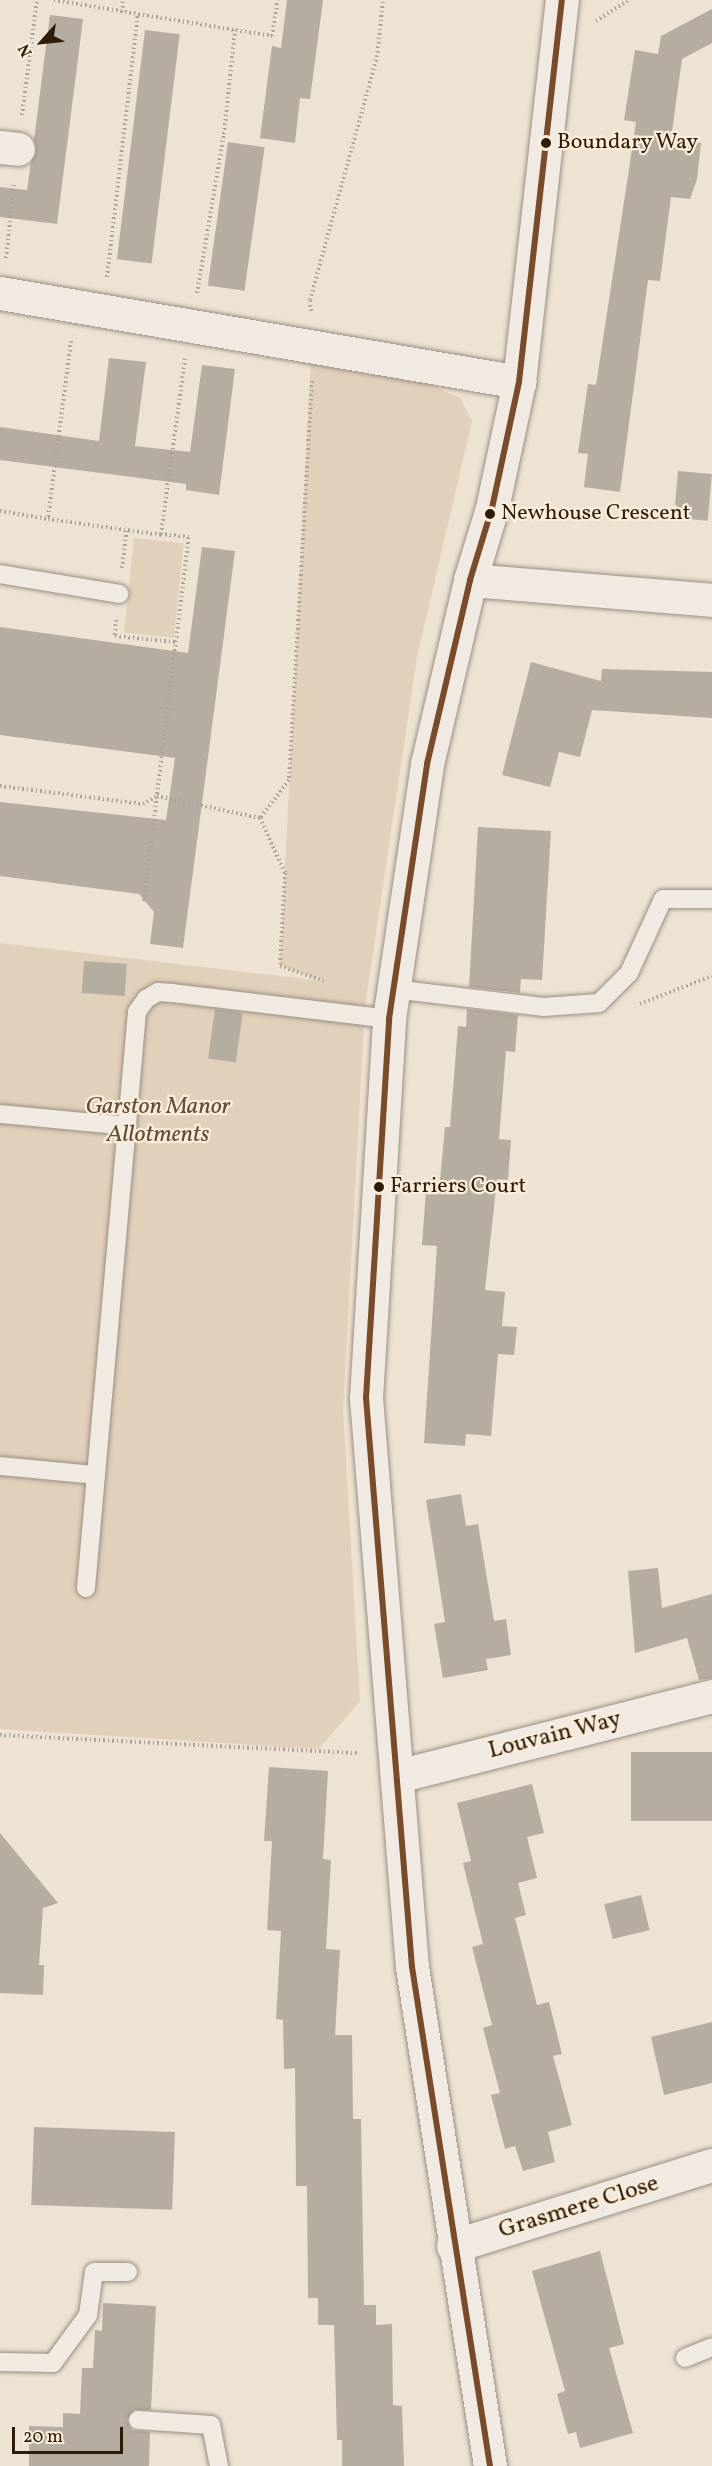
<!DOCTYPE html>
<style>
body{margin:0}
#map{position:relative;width:712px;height:2466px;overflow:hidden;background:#eee2d2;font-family:Vollkorn,serif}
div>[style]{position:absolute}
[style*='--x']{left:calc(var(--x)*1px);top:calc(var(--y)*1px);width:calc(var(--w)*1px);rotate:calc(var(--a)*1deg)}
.green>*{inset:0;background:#e1d0ba;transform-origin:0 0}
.building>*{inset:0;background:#b6ada1;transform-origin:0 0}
.path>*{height:4px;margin-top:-2px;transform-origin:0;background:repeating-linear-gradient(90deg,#aaa49c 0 1.5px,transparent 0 4.5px)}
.roads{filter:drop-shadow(0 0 2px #999084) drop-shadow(0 0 2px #999084)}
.service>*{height:18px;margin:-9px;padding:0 9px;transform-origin:9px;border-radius:9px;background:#f1eae2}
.minor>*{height:33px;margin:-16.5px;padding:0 16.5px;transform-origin:16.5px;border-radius:16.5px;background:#f1eae2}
.tertiary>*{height:33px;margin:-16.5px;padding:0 16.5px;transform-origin:16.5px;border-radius:16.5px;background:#f1eae2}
.bus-1>*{height:6px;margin:-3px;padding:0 3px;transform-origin:3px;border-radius:3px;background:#7a4b2a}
.dots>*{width:16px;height:16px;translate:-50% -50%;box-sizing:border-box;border:3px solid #fbeddb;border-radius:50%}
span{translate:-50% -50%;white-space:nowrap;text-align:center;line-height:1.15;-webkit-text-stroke:4.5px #fbeddb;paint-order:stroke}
.bus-label{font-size:22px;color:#2d1d08}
.left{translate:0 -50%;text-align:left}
.park-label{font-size:24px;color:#604f38;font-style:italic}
.street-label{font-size:24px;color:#2d1d08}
.north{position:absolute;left:12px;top:12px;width:60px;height:60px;-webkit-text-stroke:4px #fbeddb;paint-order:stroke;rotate:243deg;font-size:16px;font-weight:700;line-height:24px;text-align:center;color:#2d1d08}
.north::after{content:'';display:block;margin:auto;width:21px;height:27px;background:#2d1d08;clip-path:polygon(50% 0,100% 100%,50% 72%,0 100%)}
.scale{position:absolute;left:12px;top:2427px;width:111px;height:27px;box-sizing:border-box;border:3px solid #2d1d08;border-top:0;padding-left:8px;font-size:18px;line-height:21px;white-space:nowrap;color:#2d1d08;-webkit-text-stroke:4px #fbeddb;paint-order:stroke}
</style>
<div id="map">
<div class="green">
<i style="clip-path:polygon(311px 359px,423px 382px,460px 398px,472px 421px,417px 657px,365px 1007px,343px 1409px,360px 1701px,319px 1749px,0 1729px,0 943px,322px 981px,280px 966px)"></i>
<i style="left:134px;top:538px;width:50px;height:95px;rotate:6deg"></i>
</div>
<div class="building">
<i style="clip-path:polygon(287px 0,323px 0,310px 99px,300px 98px,295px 143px,260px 138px,272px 46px,281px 48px)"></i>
<i style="clip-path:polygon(712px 9px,712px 43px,682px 59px,671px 139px,701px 143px,697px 179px,690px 199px,671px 197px,660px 281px,648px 280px,620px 492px,584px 487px,588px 454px,578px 453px,588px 384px,596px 385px,629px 169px,636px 122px,624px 120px,635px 50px,658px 54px,661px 36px)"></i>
<i style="clip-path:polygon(50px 15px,83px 19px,57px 224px,0 217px,0 187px,27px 190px,31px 162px,36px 152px,34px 140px)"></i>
<i style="left:145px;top:30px;width:35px;height:231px;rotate:7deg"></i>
<i style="left:228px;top:142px;width:37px;height:145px;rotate:8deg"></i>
<i style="clip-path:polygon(109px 358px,146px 362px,135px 446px,190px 452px,202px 365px,235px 369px,219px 495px,186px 490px,186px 484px,0 460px,0 427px,99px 441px)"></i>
<i style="left:678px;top:471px;width:34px;height:47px;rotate:5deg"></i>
<i style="clip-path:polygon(202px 547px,235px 551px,183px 948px,150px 944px,154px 912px,139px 894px,0 876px,0 802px,166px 820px,175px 758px,0 735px,0 627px,188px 653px)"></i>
<i style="clip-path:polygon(531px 662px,601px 681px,602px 669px,712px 672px,712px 718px,592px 710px,580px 757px,559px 752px,550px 787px,502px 775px)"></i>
<i style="clip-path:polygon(478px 827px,551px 831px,542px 980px,521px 979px,520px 993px,469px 987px)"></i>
<i style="left:84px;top:961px;width:43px;height:32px;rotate:4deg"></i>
<i style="left:215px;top:1009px;width:28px;height:50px;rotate:8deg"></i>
<i style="clip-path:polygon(467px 1009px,518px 1015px,515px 1052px,506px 1051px,499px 1139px,511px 1140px,508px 1180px,497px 1179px,485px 1290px,505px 1292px,502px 1326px,517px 1327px,514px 1355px,498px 1354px,491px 1436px,466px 1434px,465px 1446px,424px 1443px,437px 1246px,422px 1245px,426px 1190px,439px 1191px,445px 1127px,450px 1127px,458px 1026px,466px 1027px)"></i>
<i style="clip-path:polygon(461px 1494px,466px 1526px,478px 1524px,494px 1621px,506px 1619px,511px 1655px,486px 1659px,488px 1670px,443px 1678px,434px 1624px,445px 1622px,426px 1500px)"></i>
<i style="clip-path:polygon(658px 1568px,662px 1608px,712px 1594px,712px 1678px,699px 1680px,687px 1638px,635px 1653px,628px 1571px)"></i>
<i style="left:712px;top:1752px;width:69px;height:81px;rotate:90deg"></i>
<i style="clip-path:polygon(269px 1767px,328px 1771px,323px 1859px,331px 1860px,326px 1949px,340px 1950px,335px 2035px,352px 2035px,353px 2119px,361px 2119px,364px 2305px,376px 2305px,376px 2325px,392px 2324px,393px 2405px,402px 2406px,404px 2466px,342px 2466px,342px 2440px,337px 2440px,334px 2325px,318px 2325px,318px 2298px,308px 2298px,307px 2186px,296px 2186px,295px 2068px,284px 2069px,283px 2020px,276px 2019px,281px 1931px,267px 1930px,272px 1841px,264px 1841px)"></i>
<i style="clip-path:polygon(532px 1784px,544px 1833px,527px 1837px,537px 1878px,518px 1883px,526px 1915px,515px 1918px,537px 2005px,549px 2002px,562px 2054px,553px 2056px,572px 2125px,548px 2132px,555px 2162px,523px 2171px,515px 2146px,505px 2149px,491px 2095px,500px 2093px,483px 2028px,492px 2025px,472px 1947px,483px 1944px,463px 1863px,471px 1861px,457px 1803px)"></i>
<i style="clip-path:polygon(0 1833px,58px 1903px,43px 1908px,39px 1965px,44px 1965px,43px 1995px,0 1993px)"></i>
<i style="left:641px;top:1895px;width:36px;height:38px;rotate:76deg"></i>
<i style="clip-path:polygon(712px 2022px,712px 2083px,664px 2095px,651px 2037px)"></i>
<i style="left:34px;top:2127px;width:141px;height:78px;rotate:2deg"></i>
<i style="clip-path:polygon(600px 2251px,624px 2344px,609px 2348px,633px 2433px,580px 2448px,576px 2432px,568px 2434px,557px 2394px,565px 2391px,532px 2271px)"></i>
<i style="clip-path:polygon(103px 2303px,156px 2306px,151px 2410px,134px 2410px,127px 2420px,132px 2430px,150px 2432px,149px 2466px,29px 2466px,29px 2426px,63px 2427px,63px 2413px,80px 2414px,82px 2368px,93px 2368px,95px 2330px,102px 2331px)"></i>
</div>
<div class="path">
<i style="--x:54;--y:0;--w:221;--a:9.4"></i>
<i style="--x:272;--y:36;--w:36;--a:-81"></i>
<i style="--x:122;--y:12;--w:12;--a:-85"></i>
<i style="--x:596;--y:21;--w:38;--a:-33"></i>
<i style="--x:22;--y:115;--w:116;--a:-82.6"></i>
<i style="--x:6;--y:258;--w:76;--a:-84"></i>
<i style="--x:107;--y:277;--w:265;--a:-83.3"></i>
<i style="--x:197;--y:293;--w:161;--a:-80.4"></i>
<i style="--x:224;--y:134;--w:105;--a:-84"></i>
<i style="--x:311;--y:311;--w:11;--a:-95"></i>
<i style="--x:310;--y:300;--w:252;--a:-74.6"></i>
<i style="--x:377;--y:57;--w:57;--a:-84"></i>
<i style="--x:71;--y:341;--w:179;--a:97.4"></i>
<i style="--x:48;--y:519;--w:115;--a:8"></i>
<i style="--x:312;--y:381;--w:400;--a:93.3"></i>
<i style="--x:289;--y:780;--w:48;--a:127.3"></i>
<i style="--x:260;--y:818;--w:60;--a:65.6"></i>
<i style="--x:285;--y:873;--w:93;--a:93.1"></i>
<i style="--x:280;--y:966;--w:46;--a:18.8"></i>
<i style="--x:0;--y:511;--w:49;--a:9.5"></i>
<i style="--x:122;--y:568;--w:38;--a:-83"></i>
<i style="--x:116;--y:620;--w:16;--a:94"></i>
<i style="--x:115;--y:636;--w:61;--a:5.6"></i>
<i style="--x:0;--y:786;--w:144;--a:7.2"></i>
<i style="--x:143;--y:804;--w:16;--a:-30"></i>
<i style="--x:157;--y:796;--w:105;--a:12.1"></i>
<i style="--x:144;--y:901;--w:367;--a:-83"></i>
<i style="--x:189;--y:537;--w:28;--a:-174"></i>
<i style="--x:161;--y:534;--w:177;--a:-82.2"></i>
<i style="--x:640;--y:1004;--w:77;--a:-21.3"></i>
<i style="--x:0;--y:1735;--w:360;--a:2.9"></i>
</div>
<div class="roads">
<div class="service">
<i style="--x:0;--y:574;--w:121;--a:9.5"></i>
<i style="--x:393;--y:989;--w:151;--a:6.8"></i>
<i style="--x:543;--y:1007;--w:56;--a:-4.1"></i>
<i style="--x:599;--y:1003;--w:42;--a:-45"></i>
<i style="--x:629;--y:973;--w:81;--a:-65.3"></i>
<i style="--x:663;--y:899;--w:49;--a:0"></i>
<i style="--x:0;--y:1114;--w:128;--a:5.4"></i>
<i style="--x:0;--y:1466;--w:96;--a:5.4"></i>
<i style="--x:86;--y:1588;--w:578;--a:-84.94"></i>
<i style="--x:137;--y:1012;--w:16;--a:-55"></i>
<i style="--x:146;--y:999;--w:14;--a:-30"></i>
<i style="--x:158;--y:992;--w:14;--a:4"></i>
<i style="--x:172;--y:993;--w:219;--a:6.8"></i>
<i style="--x:685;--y:2358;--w:29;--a:-22"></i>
<i style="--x:0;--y:2362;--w:53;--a:1.1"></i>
<i style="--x:53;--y:2363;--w:59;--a:-53.9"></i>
<i style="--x:88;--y:2315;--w:43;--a:-82.1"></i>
<i style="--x:94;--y:2272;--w:34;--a:0"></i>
<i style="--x:138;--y:2420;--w:73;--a:3.9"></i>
<i style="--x:211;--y:2425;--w:42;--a:79"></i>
</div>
<div class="minor">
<i style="--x:0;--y:147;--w:18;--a:6"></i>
<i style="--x:0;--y:293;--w:527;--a:9.73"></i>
<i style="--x:470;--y:580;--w:243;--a:4.7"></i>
<i style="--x:398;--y:1776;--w:324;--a:-14.3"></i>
<i style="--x:453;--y:2246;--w:271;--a:-17.4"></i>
</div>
<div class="tertiary">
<i style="--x:490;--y:2466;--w:505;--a:-98.88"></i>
<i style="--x:412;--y:1967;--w:571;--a:-94.62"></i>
<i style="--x:366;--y:1398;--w:380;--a:-86.5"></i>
<i style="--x:389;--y:1019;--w:258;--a:-81.5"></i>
<i style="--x:427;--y:764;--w:189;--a:-76.8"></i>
<i style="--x:470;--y:580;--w:75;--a:-73"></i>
<i style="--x:492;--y:508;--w:129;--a:-77.9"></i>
<i style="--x:519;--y:382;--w:384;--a:-83.6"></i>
</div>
</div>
<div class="bus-1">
<i style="--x:490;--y:2466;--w:505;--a:-98.88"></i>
<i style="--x:412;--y:1967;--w:571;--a:-94.62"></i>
<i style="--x:366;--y:1398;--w:380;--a:-86.5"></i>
<i style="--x:389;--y:1019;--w:258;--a:-81.5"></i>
<i style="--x:427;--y:764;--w:189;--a:-76.8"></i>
<i style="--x:470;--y:580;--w:75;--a:-73"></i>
<i style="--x:492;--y:508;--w:129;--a:-77.9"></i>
<i style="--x:519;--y:382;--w:384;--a:-83.6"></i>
</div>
<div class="dots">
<i style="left:546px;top:143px;background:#2d1d08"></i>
<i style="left:490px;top:514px;background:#2d1d08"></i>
<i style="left:379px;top:1187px;background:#2d1d08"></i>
</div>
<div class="bus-label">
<span class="left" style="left:557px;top:143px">Boundary Way</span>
<span class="left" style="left:501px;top:514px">Newhouse Crescent</span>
<span class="left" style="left:390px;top:1187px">Farriers Court</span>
</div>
<div class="park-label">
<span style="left:158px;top:1122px">Garston Manor<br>Allotments</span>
</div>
<div class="street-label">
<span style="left:555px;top:1736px;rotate:-14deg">Louvain Way</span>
<span style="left:579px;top:2208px;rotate:-17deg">Grasmere Close</span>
</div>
<div class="north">N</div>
<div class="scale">20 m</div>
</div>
